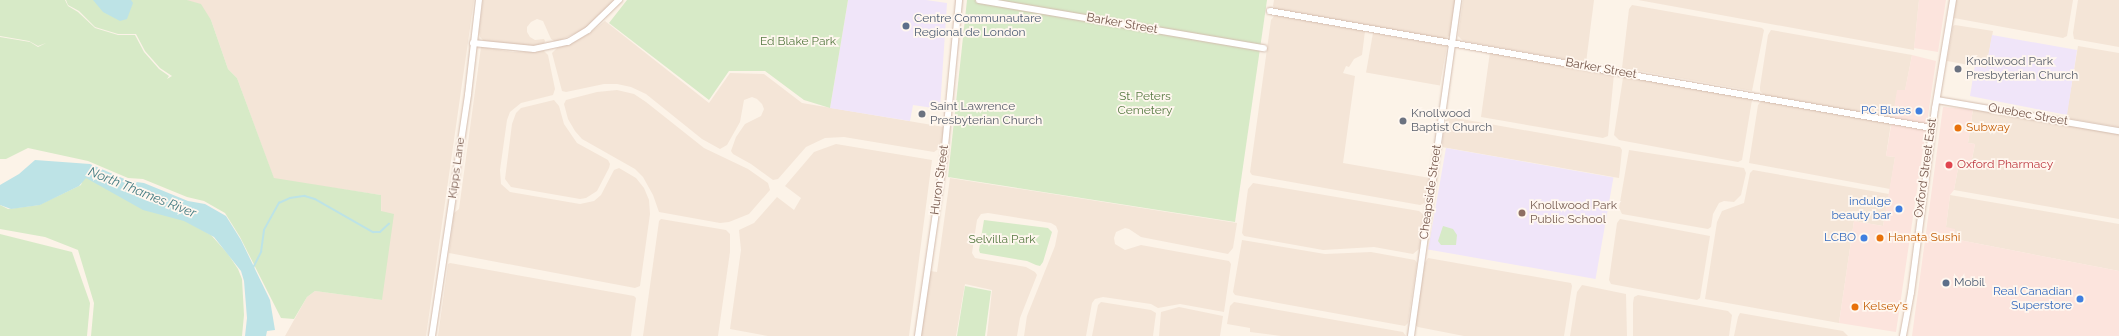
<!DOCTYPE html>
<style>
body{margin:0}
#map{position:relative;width:2119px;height:336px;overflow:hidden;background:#fcf3e8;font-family:Raleway,sans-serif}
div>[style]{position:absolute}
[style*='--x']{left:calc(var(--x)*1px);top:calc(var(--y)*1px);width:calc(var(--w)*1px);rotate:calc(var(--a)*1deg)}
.residential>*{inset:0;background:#f4e5d7;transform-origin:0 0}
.commercial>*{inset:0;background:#fce4dd}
.education>*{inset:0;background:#f0e5f9;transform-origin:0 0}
.green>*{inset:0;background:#d7eac7}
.water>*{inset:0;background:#bde3e6}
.stream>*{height:1.5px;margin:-0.75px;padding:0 0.75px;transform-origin:0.75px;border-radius:0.75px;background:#bde3e6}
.roads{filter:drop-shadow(0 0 1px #d3bcae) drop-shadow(0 0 1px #d3bcae)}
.secondary>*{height:5.5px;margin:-2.75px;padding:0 2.75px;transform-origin:2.75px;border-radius:2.75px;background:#fff}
.dots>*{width:11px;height:11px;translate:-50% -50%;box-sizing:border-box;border:2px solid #fff7ef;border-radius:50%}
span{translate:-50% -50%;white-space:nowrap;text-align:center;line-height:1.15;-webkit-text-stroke:3.5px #fff7ef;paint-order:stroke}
.service-label{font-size:12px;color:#4e5e75}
.left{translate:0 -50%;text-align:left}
.street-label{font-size:12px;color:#76584c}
.park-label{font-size:12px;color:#587b44}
.worship-label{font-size:12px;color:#5b616d}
.shop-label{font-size:12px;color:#366cbe}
.right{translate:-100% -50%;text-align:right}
.food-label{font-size:12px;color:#c56008}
.health-label{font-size:12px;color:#be3a42}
.education-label{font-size:12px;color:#785e54}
.water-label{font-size:13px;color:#437b82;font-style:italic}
</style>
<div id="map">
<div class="residential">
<i style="clip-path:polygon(187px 0,474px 0,426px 336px,285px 336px,307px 297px,315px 291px,382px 300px,381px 195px,274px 179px,237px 78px,228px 69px,211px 20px)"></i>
<i style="clip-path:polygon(483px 0,614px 0,601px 17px,585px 29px,556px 42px,551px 39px,543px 21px,537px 19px,531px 22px,527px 27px,527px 32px,530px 37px,535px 40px,544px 39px,545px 41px,544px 44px,540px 45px,523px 47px,484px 41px,480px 37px,479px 32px)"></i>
<i style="clip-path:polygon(1274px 0,1456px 0,1451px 35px,1444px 39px,1276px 10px,1273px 6px)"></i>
<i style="clip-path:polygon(1463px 0,1594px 0,1586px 63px,1463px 41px,1458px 36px)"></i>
<i style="clip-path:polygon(1638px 0,1919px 0,1914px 50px)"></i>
<i style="clip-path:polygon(1956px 0,2073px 0,2067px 36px,2063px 38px,1954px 18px)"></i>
<i style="clip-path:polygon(2078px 0,2119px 0,2119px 47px,2074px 39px,2073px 33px)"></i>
<i style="clip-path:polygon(1632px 5px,1762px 28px,1764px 30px,1752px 91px,1622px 68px,1629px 9px)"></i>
<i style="clip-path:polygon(1275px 15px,1365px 31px,1362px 55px,1354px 59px,1349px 67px,1346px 66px,1343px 73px,1355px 76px,1343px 163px,1430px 178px,1425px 202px,1423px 204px,1420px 205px,1252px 175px,1250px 172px,1271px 20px)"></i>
<i style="clip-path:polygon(605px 21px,709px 103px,730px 73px,764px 74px,802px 103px,944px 127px,941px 147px,934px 152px,844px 137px,825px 138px,806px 147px,778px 179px,773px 180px,751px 164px,733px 154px,731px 151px,736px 137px,745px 124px,761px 116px,764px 109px,762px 104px,757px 99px,752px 97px,744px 100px,740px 122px,727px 145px,720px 149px,702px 139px,646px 94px,631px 87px,617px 84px,604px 84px,566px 92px,562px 91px,552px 53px,557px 48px,572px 43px,590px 33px)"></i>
<i style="clip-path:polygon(1955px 25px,1993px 31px,1986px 68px,1947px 61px,1953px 26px)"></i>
<i style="clip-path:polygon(1771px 30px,1912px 55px,1905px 91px,1898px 90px,1893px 118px,1764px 95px,1760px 91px,1760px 87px,1768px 35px)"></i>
<i style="left:1373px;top:33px;width:75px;height:40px;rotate:10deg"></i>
<i style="clip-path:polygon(2078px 46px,2119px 53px,2119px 127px,2066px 118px)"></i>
<i style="clip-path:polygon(481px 47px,513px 52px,544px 51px,548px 55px,555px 89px,553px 95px,521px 103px,510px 112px,507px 120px,500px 170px,501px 184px,510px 192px,580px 204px,594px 201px,601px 195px,614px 170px,619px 168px,636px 178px,644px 188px,649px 200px,650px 214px,640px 286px,635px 288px,449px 253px,454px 213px,459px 209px)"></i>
<i style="clip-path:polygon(1490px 52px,1614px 74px,1608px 136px,1603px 138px,1481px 117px)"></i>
<i style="clip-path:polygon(1626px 76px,1750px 98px,1752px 100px,1742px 160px,1738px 162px,1619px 140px,1614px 135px,1623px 78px)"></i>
<i style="clip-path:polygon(617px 90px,634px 94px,646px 102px,704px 148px,748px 169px,768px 183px,770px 190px,749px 214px,729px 222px,720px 223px,659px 212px,653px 195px,643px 177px,635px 169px,582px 139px,575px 131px,568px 119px,564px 104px,566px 100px,597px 92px)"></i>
<i style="clip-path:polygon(1763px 99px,1891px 123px,1886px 156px,1895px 157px,1890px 189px,1749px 163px,1758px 105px)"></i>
<i style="clip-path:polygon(554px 100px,559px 106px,564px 124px,577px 143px,608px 160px,610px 164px,609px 168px,597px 191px,586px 198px,580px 199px,511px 187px,505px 179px,512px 124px,516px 113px,521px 108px)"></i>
<i style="clip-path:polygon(1973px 109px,2119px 134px,2119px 219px,1954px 190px,1959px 163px,1971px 164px,1975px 144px,1968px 143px)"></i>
<i style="clip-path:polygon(1450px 117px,1620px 147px,1622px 150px,1619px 178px,1442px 147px,1445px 121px)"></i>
<i style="clip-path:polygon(836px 144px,932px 160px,909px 336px,768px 336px,730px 329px,741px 250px,739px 230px,754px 223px,777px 197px,794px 210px,801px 198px,785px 186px,814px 152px)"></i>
<i style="clip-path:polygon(1629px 150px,1744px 168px,1746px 173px,1741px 195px,1734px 202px,1724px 201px,1719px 203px,1713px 214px,1711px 227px,1708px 229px,1622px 214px,1619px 208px)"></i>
<i style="clip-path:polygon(1753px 170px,1889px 194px,1883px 226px,1854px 221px,1839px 323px,1705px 299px,1717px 222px,1722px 211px,1744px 203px,1750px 173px)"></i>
<i style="clip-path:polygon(950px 178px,1237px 223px,1233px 248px,1228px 254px,1141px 237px,1129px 229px,1125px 228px,1116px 232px,1114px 238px,1115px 244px,1125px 250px,1141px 245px,1229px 261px,1231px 264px,1224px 312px,1180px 304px,1158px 308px,1151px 304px,1103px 297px,1095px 299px,1092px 303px,1086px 336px,1024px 336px,1027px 316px,1055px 246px,1058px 231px,1056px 226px,1051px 223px,988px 213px,981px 214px,977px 220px,972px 253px,975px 258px,1026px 267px,1035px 272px,1037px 275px,1020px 318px,1017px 336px,987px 336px,992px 290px,965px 284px,956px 336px,921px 336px,930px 271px,937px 272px)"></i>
<i style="clip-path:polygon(1253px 183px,1419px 211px,1425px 216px,1419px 249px,1413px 254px,1374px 247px,1323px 250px,1244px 236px,1242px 233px,1248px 189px)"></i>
<i style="clip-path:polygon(1950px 195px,2119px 224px,2119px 271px,1954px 239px,1946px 227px)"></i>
<i style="clip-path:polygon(661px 219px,726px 230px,730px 234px,730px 252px,718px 336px,643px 336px,659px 221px)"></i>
<i style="clip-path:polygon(1620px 219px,1710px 236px,1700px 298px,1697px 300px,1611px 284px,1609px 280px,1617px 223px)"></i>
<i style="clip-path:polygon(1242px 240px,1325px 254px,1371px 252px,1415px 260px,1417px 263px,1408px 323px,1405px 326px,1235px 295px,1233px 292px)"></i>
<i style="clip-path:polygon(1428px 258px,1571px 283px,1572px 286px,1564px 336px,1464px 336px,1418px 327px,1415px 325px,1425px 263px)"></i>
<i style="clip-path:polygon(450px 263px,634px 296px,636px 298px,631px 336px,438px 336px,448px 264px)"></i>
<i style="clip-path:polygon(1582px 285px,1626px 294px,1627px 336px,1570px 336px,1577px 292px)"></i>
<i style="clip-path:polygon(1638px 295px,1728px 311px,1732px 315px,1729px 336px,1633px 336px,1633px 303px,1634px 297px)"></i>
<i style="clip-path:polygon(1101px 302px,1151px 310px,1156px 313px,1153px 336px,1092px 336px,1098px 305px)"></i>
<i style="clip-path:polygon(1234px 302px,1403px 332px,1406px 336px,1281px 336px,1250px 332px,1250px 328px,1227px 324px,1230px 306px)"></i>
<i style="clip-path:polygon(1179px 307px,1223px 316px,1220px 336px,1159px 336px,1161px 312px)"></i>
<i style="clip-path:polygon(1740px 313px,1843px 331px,1848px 336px,1734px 336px,1738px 317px)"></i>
</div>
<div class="commercial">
<i style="clip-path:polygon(1919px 0,1946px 0,1938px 52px,1914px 48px)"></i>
<i style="clip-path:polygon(1912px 55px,1936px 61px,1896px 332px,1839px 323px,1854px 221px,1883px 226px,1895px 157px,1886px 156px,1897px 90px,1905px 90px)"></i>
<i style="clip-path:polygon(1943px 107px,1973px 109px,1968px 143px,1975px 144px,1971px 164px,1959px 163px,1954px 190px,1950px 195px,1946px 227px,1955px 229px,1954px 239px,2119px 271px,2119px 336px,1912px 336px)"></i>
</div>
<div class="education">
<i style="clip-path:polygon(848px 0,926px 0,947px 3px,940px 109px,913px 105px,910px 121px,830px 108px)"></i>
<i style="clip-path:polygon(1992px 35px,2077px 50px,2067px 115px,1970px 96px,1975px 65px,1986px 68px)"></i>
<i style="left:1446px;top:148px;width:170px;height:103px;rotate:10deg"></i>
</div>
<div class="green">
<i style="clip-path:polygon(0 0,65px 0,68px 6px,78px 12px,95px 28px,118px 35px,135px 35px,144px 52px,159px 69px,169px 76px,167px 79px,172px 76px,160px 68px,145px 51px,136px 34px,118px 34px,95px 27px,79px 11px,68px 5px,66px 0,187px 0,201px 4px,211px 20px,228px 69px,237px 78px,274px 178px,381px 195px,381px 211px,394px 214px,382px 300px,315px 291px,307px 297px,294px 319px,281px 318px,240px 237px,225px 213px,204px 201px,187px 197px,143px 179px,128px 178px,88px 161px,28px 148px,6px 159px,0 159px,0 37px,30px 42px,38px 47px,46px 43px,38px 46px,29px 41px,0 36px)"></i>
<i style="clip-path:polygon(627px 0,848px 0,830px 108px,804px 100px,765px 71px,729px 71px,709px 100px,609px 23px)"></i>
<i style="clip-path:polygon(967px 0,1267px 0,1235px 222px,948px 177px)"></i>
<i style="clip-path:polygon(84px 176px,182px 219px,211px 235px,228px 254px,238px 269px,242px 279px,244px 315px,242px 336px,91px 336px,94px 303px,78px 250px,45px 237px,0 229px,0 205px,8px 209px,39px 205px,81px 185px)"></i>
<i style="clip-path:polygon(984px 220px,1048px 228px,1052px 232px,1043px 262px,1040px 266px,1036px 265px,1027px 261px,980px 253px,979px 250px)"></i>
<i style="clip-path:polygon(1443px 226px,1453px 229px,1457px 235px,1456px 245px,1441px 245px,1438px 241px)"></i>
<i style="clip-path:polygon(0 234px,72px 252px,90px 303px,87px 336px,0 336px)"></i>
<i style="clip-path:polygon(965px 286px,991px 291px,985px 336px,957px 336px)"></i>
</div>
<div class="water">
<i style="clip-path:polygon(93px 0,131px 0,133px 3px,127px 19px,120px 21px,103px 12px)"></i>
<i style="clip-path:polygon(35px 160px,90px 164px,129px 181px,144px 183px,188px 201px,205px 204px,226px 216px,241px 240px,270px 300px,275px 330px,267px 331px,266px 336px,245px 336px,247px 318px,244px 281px,241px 271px,214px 237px,184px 221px,143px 210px,86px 178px,79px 186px,40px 205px,11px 209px,0 205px,0 185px,19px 174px)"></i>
</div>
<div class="stream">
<i style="--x:253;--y:268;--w:18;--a:-63"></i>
<i style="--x:261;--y:252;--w:22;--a:-82"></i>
<i style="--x:264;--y:230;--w:31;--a:-61"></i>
<i style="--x:279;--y:203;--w:12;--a:-24"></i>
<i style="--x:290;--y:198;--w:15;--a:-8"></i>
<i style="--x:305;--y:196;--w:10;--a:17"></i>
<i style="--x:315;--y:199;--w:67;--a:29.6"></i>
<i style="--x:373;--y:232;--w:7;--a:0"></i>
<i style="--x:380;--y:232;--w:12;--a:-42"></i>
</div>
<div class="roads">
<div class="secondary">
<i style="--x:979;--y:0;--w:289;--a:9.6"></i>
<i style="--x:1270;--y:11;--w:672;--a:10.02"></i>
<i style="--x:473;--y:43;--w:61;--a:5.6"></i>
<i style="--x:534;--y:49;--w:35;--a:-12"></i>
<i style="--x:568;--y:42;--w:23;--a:-31"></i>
<i style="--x:588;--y:30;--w:43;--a:-44.1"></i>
<i style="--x:1937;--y:100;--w:185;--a:9.7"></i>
<i style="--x:432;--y:336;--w:244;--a:-81.5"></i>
<i style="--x:468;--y:95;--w:96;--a:-83.4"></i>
<i style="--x:918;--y:336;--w:181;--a:-81.7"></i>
<i style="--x:944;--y:157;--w:158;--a:-84.5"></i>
<i style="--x:1411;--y:336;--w:339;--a:-82"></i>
<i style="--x:1903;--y:336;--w:44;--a:-79.5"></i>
<i style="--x:1911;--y:293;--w:186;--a:-82.6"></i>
<i style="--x:1935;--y:109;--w:110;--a:-80.6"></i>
</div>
</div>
<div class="dots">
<i style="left:906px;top:26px;background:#5c6f8a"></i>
<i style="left:1958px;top:69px;background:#6b7280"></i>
<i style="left:1919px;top:111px;background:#3f7fe0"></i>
<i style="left:922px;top:114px;background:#6b7280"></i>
<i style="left:1403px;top:121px;background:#6b7280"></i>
<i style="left:1958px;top:128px;background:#e8710a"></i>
<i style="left:1949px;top:165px;background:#e0444e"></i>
<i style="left:1899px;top:209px;background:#3f7fe0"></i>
<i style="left:1522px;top:213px;background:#8d6e63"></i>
<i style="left:1864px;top:238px;background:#3f7fe0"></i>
<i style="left:1880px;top:238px;background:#e8710a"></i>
<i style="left:1946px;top:283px;background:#5c6f8a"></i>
<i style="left:2080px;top:299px;background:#3f7fe0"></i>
<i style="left:1855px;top:307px;background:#e8710a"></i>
</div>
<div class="service-label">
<span class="left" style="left:914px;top:26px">Centre Communautare<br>Regional de London</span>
<span class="left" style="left:1954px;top:283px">Mobil</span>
</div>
<div class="street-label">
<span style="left:1122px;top:24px;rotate:10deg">Barker Street</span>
<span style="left:1601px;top:69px;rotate:10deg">Barker Street</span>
<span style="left:2028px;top:115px;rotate:10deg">Quebec Street</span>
<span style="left:457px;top:168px;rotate:-82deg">Kipps Lane</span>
<span style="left:1926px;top:168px;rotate:-82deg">Oxford Street East</span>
<span style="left:940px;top:180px;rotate:-82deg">Huron Street</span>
<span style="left:1431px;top:192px;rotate:-82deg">Cheapside Street</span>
</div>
<div class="park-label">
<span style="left:798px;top:42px">Ed Blake Park</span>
<span style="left:1145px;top:104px">St. Peters<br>Cemetery</span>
<span style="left:1002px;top:240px">Selvilla Park</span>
</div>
<div class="worship-label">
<span class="left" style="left:1966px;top:69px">Knollwood Park<br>Presbyterian Church</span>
<span class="left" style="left:930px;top:114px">Saint Lawrence<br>Presbyterian Church</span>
<span class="left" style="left:1411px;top:121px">Knollwood<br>Baptist Church</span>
</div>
<div class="shop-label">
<span class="right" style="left:1911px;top:111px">PC Blues</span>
<span class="right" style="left:1891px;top:209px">indulge<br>beauty bar</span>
<span class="right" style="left:1856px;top:238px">LCBO</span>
<span class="right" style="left:2072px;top:299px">Real Canadian<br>Superstore</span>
</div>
<div class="food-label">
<span class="left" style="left:1966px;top:128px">Subway</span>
<span class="left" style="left:1888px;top:238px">Hanata Sushi</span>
<span class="left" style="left:1863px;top:307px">Kelsey's</span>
</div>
<div class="health-label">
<span class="left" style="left:1957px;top:165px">Oxford Pharmacy</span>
</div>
<div class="education-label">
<span class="left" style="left:1530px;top:213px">Knollwood Park<br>Public School</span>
</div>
<div class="water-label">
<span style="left:142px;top:193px;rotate:22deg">North Thames River</span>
</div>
</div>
